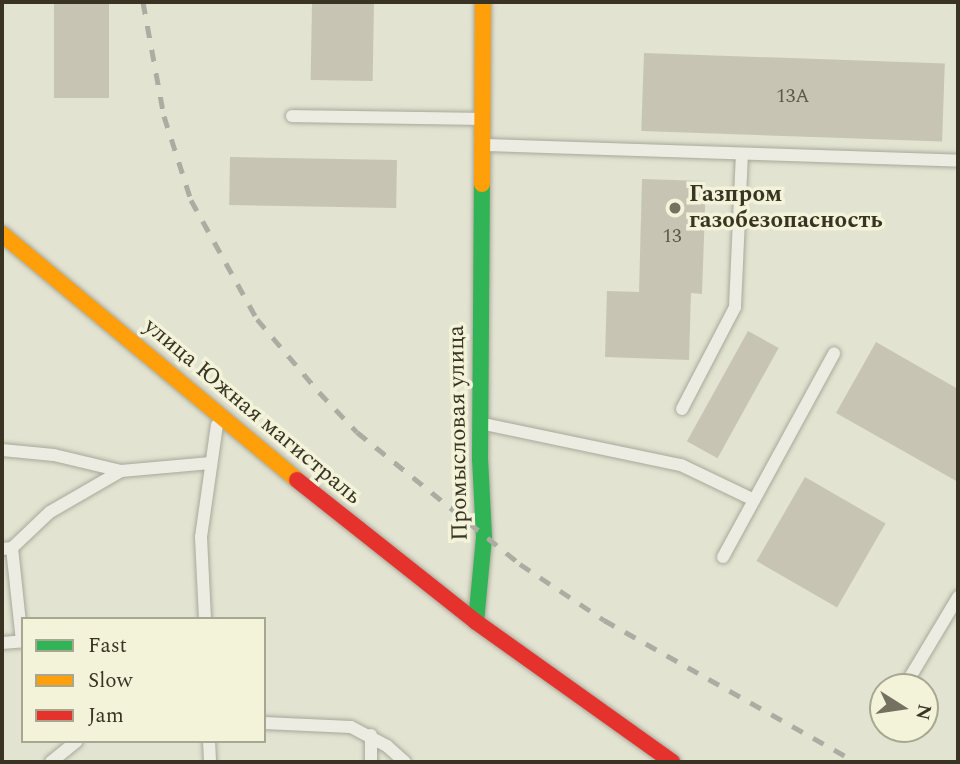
<!DOCTYPE html>
<meta charset="utf-8">
<style>
body{margin:0}
#map{position:relative;width:960px;height:764px;overflow:hidden;background:#e3e3d2;font-family:Spectral,serif}
div>[style]{position:absolute}
[style*='--x']{left:calc(var(--x)*1px);top:calc(var(--y)*1px);width:calc(var(--w)*1px);rotate:calc(var(--a)*1deg)}
.building>*{inset:0;background:#c7c4b3;transform-origin:0 0}
.roads{filter:drop-shadow(0 0 2px #a9a89a) drop-shadow(0 0 2px #a9a89a)}
.lane>*{height:12px;margin:-6px;padding:0 6px;transform-origin:6px;border-radius:6px;background:#ecece2}
.fast>*{height:16px;margin:-8px;padding:0 8px;transform-origin:8px;border-radius:8px;background:#30b455}
.slow>*{height:16px;margin:-8px;padding:0 8px;transform-origin:8px;border-radius:8px;background:#ff9f0a}
.jam>*{height:16px;margin:-8px;padding:0 8px;transform-origin:8px;border-radius:8px;background:#e5322d}
.rail>*{height:5px;margin-top:-2.5px;transform-origin:0;background:repeating-linear-gradient(90deg,#acaca2 0 12px,transparent 0 24px)}
.dots>*{width:19px;height:19px;translate:-50% -50%;box-sizing:border-box;border:4px solid #f2f3d9;border-radius:50%}
span{translate:-50% -50%;white-space:nowrap;text-align:center;line-height:1.15;-webkit-text-stroke:7px #f2f3d9;paint-order:stroke}
.number-label{font-size:19px;color:#5c5746}
.number-label span{-webkit-text-stroke-width:0}
.poi-label{font-size:23px;color:#383322;font-weight:700}
.left{translate:0 -50%;text-align:left}
.street-label{font-size:23px;color:#383322}
.frame{position:absolute;inset:0;border:4px solid #383322;pointer-events:none}
.legend{position:absolute;left:21px;top:617px;width:245px;height:126px;box-sizing:border-box;background:#f2f3d9;border:2px solid #a8a690;margin:0;padding:9px 12px;list-style:none;font-size:21px;color:#383322}
.legend li{display:flex;align-items:center;gap:14px;height:35px}
.legend b{width:35px;border:2px solid #a8a690}
.north{position:absolute;left:869px;top:673px;width:70px;height:70px;box-sizing:border-box;background:#f2f3d9;border:2px solid #a8a690;border-radius:50%;rotate:102deg;font-size:19px;font-weight:700;line-height:28px;text-align:center;color:#383322}
.north::after{content:'';display:block;margin:auto;width:24px;height:32px;background:#747160;clip-path:polygon(50% 0,100% 100%,50% 72%,0 100%)}
</style>
<div id="map">
<div class="building">
<i style="left:54px;top:2px;width:55px;height:96px"></i>
<i style="left:312px;top:2px;width:62px;height:78px;rotate:1deg"></i>
<i style="left:644px;top:53px;width:301px;height:78px;rotate:2deg"></i>
<i style="left:230px;top:157px;width:167px;height:48px;rotate:1deg"></i>
<i style="clip-path:polygon(642px 179px,706px 181px,702px 294px,691px 293px,689px 360px,605px 357px,607px 291px,639px 292px)"></i>
<i style="left:748px;top:331px;width:35px;height:126px;rotate:29deg"></i>
<i style="clip-path:polygon(876px 342px,958px 389px,958px 482px,836px 413px)"></i>
<i style="left:805px;top:477px;width:93px;height:97px;rotate:30deg"></i>
</div>
<div class="roads">
<div class="lane">
<i style="--x:292;--y:116;--w:188;--a:0.9"></i>
<i style="--x:485;--y:145;--w:471;--a:1.9"></i>
<i style="--x:682;--y:409;--w:115;--a:-62.5"></i>
<i style="--x:735;--y:307;--w:153;--a:-87.4"></i>
<i style="--x:484;--y:424;--w:201;--a:11.8"></i>
<i style="--x:681;--y:465;--w:81;--a:25.6"></i>
<i style="--x:2;--y:450;--w:52;--a:5.5"></i>
<i style="--x:54;--y:455;--w:69;--a:13.4"></i>
<i style="--x:121;--y:471;--w:90;--a:-5.1"></i>
<i style="--x:12;--y:548;--w:52;--a:-43.5"></i>
<i style="--x:50;--y:512;--w:82;--a:-30"></i>
<i style="--x:2;--y:549;--w:10;--a:-6"></i>
<i style="--x:12;--y:548;--w:94;--a:83.9"></i>
<i style="--x:723;--y:557;--w:232;--a:-61.4"></i>
<i style="--x:205;--y:619;--w:82;--a:-92.8"></i>
<i style="--x:201;--y:537;--w:113;--a:-81.9"></i>
<i style="--x:2;--y:643;--w:21;--a:-5"></i>
<i style="--x:909;--y:679;--w:96;--a:-59.1"></i>
<i style="--x:264;--y:723;--w:87;--a:2.6"></i>
<i style="--x:351;--y:727;--w:41;--a:27.8"></i>
<i style="--x:387;--y:746;--w:24;--a:42"></i>
<i style="--x:371;--y:735;--w:27;--a:90"></i>
<i style="--x:209;--y:741;--w:21;--a:87"></i>
<i style="--x:51;--y:762;--w:33;--a:-39"></i>
</div>
<div class="fast">
<i style="--x:476;--y:622;--w:85;--a:-84.6"></i>
<i style="--x:484;--y:537;--w:78;--a:-92.9"></i>
<i style="--x:480;--y:459;--w:275;--a:-89.6"></i>
</div>
<div class="slow">
<i style="--x:482;--y:184;--w:182;--a:-89.7"></i>
<i style="--x:2;--y:234;--w:384;--a:39.8"></i>
</div>
<div class="jam">
<i style="--x:297;--y:480;--w:228;--a:38.4"></i>
<i style="--x:476;--y:622;--w:241;--a:35.5"></i>
</div>
</div>
<div class="rail">
<i style="--x:143;--y:2;--w:116;--a:79.6"></i>
<i style="--x:164;--y:116;--w:88;--a:72.2"></i>
<i style="--x:191;--y:200;--w:136;--a:61"></i>
<i style="--x:257;--y:319;--w:96;--a:49.7"></i>
<i style="--x:319;--y:392;--w:55;--a:46.5"></i>
<i style="--x:357;--y:432;--w:210;--a:39"></i>
<i style="--x:520;--y:564;--w:101;--a:33.7"></i>
<i style="--x:604;--y:620;--w:289;--a:29.4"></i>
</div>
<div class="dots">
<i style="left:675px;top:208px;background:#747160"></i>
</div>
<div class="number-label">
<span style="left:793px;top:97px">13А</span>
<span style="left:672px;top:237px">13</span>
</div>
<div class="poi-label">
<span class="left" style="left:689px;top:208px">Газпром<br>газобезопасность</span>
</div>
<div class="street-label">
<span style="left:252px;top:412px;rotate:40deg">улица Южная магистраль</span>
<span style="left:459px;top:433px;rotate:-91deg">Промысловая улица</span>
</div>
<div class="frame"></div>
<ul class="legend">
<li><b style="height:9px;background:#30b455"></b>Fast</li>
<li><b style="height:9px;background:#ff9f0a"></b>Slow</li>
<li><b style="height:9px;background:#e5322d"></b>Jam</li>
</ul>
<div class="north">N</div>
</div>
